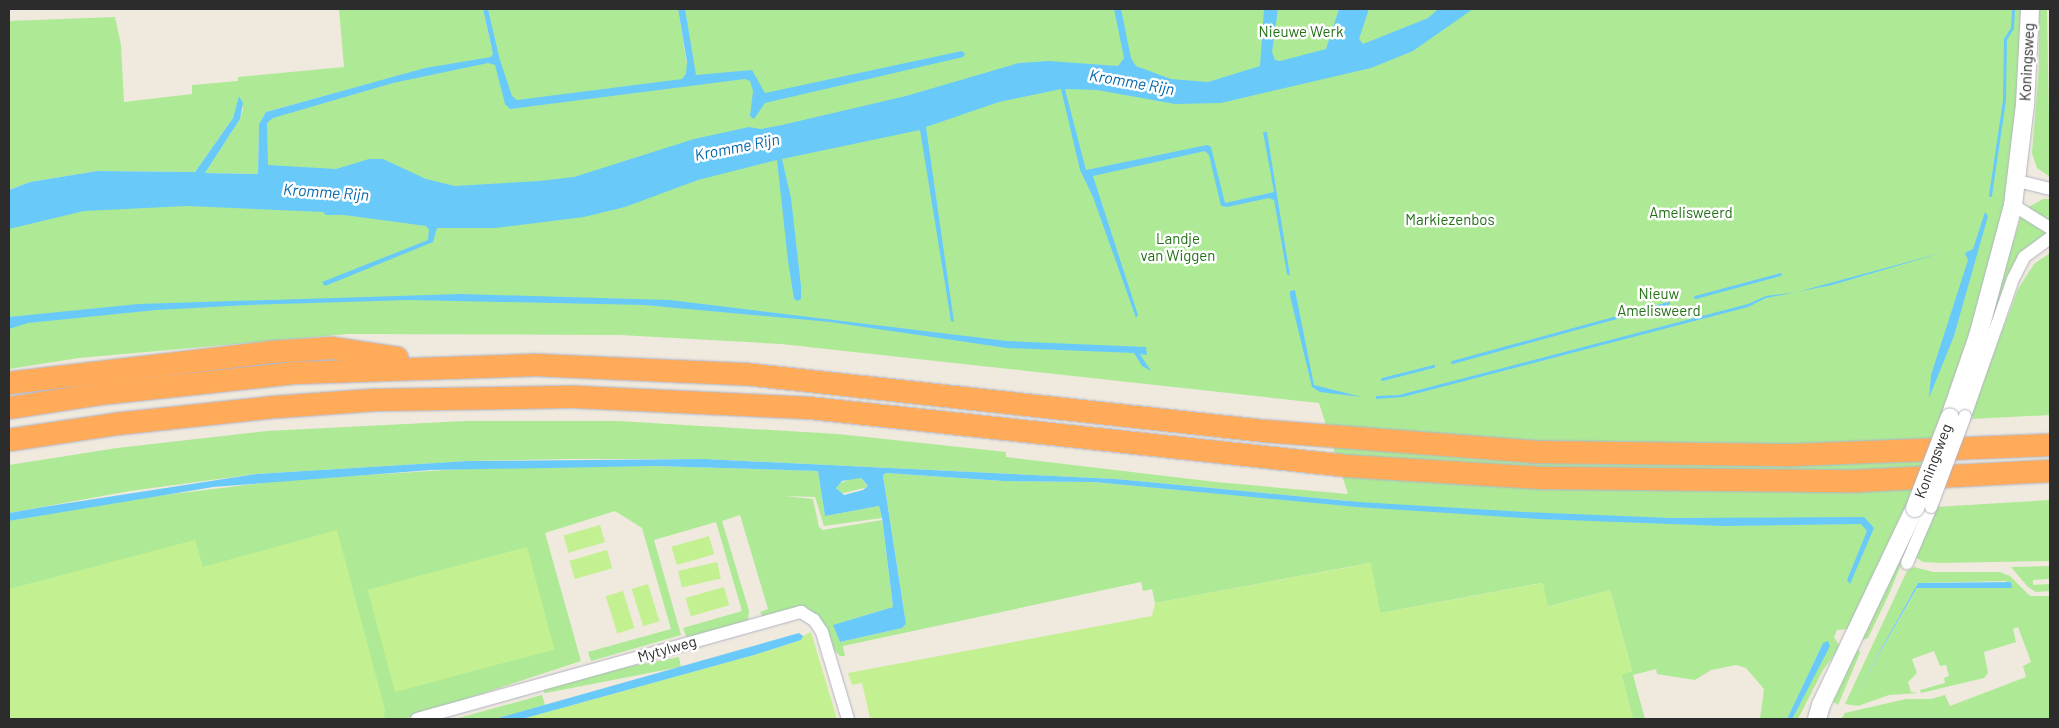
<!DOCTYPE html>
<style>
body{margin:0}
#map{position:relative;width:2059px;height:728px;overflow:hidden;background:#efe9de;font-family:Barlow,sans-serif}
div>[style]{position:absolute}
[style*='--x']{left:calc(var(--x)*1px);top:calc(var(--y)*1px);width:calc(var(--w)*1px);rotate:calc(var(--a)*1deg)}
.green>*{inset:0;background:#aeea96;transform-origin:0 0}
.pitch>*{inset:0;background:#c3f191;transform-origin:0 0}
.water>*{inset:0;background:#69caf9}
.stream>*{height:3px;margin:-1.5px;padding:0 1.5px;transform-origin:1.5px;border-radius:1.5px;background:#69caf9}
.roads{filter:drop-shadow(0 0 1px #b2b3c1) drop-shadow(0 0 1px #b2b3c1)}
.minor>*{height:12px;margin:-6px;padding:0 6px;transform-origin:6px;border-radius:6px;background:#fff}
.secondary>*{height:18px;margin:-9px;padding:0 9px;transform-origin:9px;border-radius:9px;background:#fff}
.motorway>*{height:22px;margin:-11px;padding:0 11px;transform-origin:11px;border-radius:11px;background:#ffab59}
.bridges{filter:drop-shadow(0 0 1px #b2b3c1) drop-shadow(0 0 1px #b2b3c1)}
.minor-bridge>*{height:12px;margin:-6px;padding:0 6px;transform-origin:6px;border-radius:6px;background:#fff}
.secondary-bridge>*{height:18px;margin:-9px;padding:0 9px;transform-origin:9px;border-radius:9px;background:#fff}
span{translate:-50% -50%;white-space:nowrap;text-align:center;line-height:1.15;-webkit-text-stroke:5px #fff;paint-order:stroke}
.park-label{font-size:15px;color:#227115}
.street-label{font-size:15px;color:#2c2c2c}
.water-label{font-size:16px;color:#0266aa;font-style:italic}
.frame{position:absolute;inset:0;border:10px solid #2c2c2c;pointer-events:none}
</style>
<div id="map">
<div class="green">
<i style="clip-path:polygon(339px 9px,483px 9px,492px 50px,497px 48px,488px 9px,678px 9px,688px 71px,693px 70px,685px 9px,2025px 9px,2019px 110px,2005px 205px,1969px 342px,1899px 530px,1852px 629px,1837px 630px,1834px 637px,1840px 647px,1823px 670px,1798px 719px,1792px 719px,1830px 644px,1822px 645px,1787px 719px,1760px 719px,1764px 689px,1746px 668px,1736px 665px,1711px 670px,1695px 680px,1657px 674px,1656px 669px,1633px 675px,1645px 719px,1633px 719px,1621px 674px,1632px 671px,1610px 590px,1547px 607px,1542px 583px,1380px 613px,1370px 563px,1155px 603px,1152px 589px,1143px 591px,1141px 582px,843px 646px,845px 656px,840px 656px,833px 649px,827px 629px,809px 612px,797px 609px,762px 616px,760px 612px,768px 609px,740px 515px,722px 521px,749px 611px,748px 621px,691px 639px,686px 636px,683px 628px,742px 611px,716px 522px,654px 540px,681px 635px,591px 661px,588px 652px,671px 629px,642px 528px,615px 511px,545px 533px,581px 661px,405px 719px,9px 719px,9px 521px,140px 498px,286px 480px,495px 467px,655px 466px,818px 471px,825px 516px,879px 506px,882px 518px,824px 526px,815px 497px,784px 496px,813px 499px,819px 527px,823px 530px,882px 520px,893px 607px,834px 625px,840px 642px,902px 628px,906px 624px,883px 474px,886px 473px,1003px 481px,1094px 482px,1352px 506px,1350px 501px,1116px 479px,704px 459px,569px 459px,468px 461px,256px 474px,130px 491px,9px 513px,9px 465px,117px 448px,267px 431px,465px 421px,618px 421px,838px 434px,1006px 452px,1006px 457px,1216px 482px,1348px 494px,1319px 403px,781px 344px,620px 335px,348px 334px,79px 358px,9px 369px,9px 218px,81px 196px,263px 194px,265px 118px,390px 78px,266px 112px,259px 124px,258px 174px,205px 173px,240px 119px,243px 109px,240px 96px,233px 118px,195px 172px,97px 171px,30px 182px,9px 190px,9px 21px,115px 17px,121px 45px,124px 102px,192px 94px,192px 85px,238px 81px,238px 77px,344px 67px)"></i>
<i style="clip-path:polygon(2039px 9px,2047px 9px,2050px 177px,2037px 168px,2032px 153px,2039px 67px)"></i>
<i style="clip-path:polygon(2043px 199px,2050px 199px,2050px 223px,2045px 221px,2049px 214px,2044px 220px,2027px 208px)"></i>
<i style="clip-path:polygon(2022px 213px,2047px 233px,2029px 250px,1975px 364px)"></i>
<i style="clip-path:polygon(2050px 253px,2050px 415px,1972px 419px,1974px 416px,1970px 416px,2018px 289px,2034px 264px)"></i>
<i style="clip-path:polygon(854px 478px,861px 478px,868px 487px,840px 494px,835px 485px)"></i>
<i style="clip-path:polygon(2050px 500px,2050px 561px,1941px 563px,1923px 562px,1915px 557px,1935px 507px)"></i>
<i style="clip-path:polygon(1923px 510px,1890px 592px,1868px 638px,1862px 640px)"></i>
<i style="clip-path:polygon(2050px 566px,2050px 579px,2033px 580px,2033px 585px,2050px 584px,2050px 591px,2036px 592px,2028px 587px,2011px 567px)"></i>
<i style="clip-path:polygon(evenodd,1914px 567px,1933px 572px,2000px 572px,2010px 576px,2030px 596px,2050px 596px,2050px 719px,1841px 719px,1845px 713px,1906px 699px,1931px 699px,1945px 695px,1950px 706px,2026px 677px,2023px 666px,2031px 662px,2018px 627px,2013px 629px,2016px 642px,1984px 652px,1988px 673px,1984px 678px,1921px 693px,1920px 690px,1945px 683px,1944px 678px,1949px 676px,1946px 665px,1940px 666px,1934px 651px,1912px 659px,1917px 673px,1908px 682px,1911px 692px,1918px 693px,1889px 695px,1858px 706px,1845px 704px,1907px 571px,1914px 567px,2006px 581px,2012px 588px,1918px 587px,1853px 699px,1918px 583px,2006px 581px)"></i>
<i style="clip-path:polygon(1857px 647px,1860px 653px,1838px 705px,1832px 701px)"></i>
<i style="left:679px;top:657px;width:10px;height:139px;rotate:79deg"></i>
<i style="clip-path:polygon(542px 695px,545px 705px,510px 715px,495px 719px,455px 719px)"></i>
</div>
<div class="pitch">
<i style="left:600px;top:525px;width:18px;height:38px;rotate:74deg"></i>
<i style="clip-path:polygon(337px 530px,385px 710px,384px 719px,9px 719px,9px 589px,195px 540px,203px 567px)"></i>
<i style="left:709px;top:536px;width:19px;height:39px;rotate:74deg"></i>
<i style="left:527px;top:547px;width:106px;height:165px;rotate:75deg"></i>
<i style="left:607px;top:550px;width:19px;height:39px;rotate:74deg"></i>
<i style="left:717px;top:562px;width:17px;height:40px;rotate:77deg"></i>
<i style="clip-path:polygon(1371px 563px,1380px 613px,1543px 583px,1548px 607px,1610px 590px,1632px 671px,1621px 675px,1633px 719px,865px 719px,870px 718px,862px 683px,852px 685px,848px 673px,1152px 616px,1155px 603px)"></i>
<i style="left:648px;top:584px;width:39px;height:17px;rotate:73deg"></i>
<i style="left:724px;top:587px;width:19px;height:40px;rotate:74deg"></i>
<i style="left:623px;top:591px;width:39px;height:18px;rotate:73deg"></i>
<i style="clip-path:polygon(811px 632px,837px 719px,522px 719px,754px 655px,801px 640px,803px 636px)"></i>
</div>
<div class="water">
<i style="clip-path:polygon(483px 9px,488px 9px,500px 60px,512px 96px,517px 100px,682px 79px,686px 74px,687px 62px,678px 9px,685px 9px,696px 75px,752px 70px,765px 93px,962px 51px,965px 54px,963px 57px,765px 103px,754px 119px,750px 116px,753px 91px,750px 81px,745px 79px,510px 109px,505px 104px,495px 65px,488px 63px,393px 83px,273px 118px,267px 123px,268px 165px,336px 169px,369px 159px,383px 159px,426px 179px,455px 186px,539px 181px,574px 177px,694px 139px,749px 127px,761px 129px,782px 125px,906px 96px,1019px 63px,1049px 61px,1118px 66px,1124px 58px,1114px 9px,1121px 9px,1131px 58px,1136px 66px,1171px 79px,1208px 82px,1260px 66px,1264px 9px,1278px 9px,1272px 52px,1275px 60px,1280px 61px,1326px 49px,1339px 9px,1369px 9px,1359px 39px,1363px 44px,1428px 18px,1438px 9px,1473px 9px,1413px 51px,1371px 68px,1221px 103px,1175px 104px,1097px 90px,1065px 89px,1086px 170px,1207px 145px,1211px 147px,1225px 203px,1274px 192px,1263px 132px,1267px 132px,1290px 276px,1287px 274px,1274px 200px,1269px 198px,1227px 207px,1221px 206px,1209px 155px,1205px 151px,1093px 176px,1138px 315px,1136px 318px,1093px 197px,1080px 170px,1061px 89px,999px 102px,926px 127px,954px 322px,951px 321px,920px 130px,782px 159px,791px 198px,801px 286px,801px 299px,798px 301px,794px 299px,788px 261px,777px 160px,698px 180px,625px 207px,584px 217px,495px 228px,437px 228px,433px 242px,325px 286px,322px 282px,428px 240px,429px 230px,426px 226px,344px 215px,326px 215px,323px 212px,187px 206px,84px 211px,9px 229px,9px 190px,30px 182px,97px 171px,195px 172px,233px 118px,239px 96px,243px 103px,240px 119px,205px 173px,258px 174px,259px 124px,266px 112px,425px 68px,491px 57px,493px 54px)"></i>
<i style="clip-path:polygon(1985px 212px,1988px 216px,1954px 336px,1929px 398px,1931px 375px,1968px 260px,1965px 253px,1973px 249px)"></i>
<i style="clip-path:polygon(1948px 251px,1832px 285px,1766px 298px,1748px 307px,1403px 397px,1376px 399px,1376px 396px,1399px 395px,1748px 304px,1766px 296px,1797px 292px)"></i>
<i style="clip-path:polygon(1295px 290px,1314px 385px,1362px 397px,1320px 392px,1312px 387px,1290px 296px,1290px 291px)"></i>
<i style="clip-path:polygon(461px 294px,670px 300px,1007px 341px,1146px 347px,1147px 355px,1140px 354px,1151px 371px,1142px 366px,1134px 353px,1007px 348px,830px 322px,644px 305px,410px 300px,249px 305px,156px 310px,28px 323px,9px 329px,9px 317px,138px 304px)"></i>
<i style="clip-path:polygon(evenodd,704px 459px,1116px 479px,1359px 502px,1525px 512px,1671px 518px,1864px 517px,1874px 528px,1850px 584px,1847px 580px,1867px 531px,1861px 524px,1723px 526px,1538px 519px,1357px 507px,1094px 482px,1003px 481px,886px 473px,883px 475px,906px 624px,902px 628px,840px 642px,833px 625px,893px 607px,882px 518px,879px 506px,825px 516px,818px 471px,655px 466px,431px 470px,213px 487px,9px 521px,9px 513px,43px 507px,256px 474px,468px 461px,704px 459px,861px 478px,868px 486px,863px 490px,844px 495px,836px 488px,842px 481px,861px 478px)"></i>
<i style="clip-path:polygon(2011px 582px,2012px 588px,1917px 588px,1853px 699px,1918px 583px)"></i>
<i style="clip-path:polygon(799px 633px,803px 636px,801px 640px,754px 655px,522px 719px,495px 719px)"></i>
<i style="clip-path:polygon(1828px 641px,1830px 646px,1798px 708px,1792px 719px,1787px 719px,1823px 643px)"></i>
</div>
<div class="stream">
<i style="--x:1990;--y:195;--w:96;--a:-81.6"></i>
<i style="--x:2004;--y:100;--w:61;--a:-89.1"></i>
<i style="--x:2005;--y:39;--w:13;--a:-58"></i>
<i style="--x:2012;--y:28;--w:19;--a:-87"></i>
<i style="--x:1695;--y:297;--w:88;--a:-15.1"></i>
<i style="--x:1452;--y:362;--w:224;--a:-15.3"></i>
<i style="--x:1382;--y:379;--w:53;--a:-14.3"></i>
</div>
<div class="roads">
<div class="minor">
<i style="--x:2018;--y:181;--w:33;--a:14"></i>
<i style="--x:2013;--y:205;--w:44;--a:31.9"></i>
<i style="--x:1965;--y:416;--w:145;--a:-70.7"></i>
<i style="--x:2013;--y:279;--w:25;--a:-63"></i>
<i style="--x:2024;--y:257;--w:32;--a:-36"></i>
<i style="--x:1907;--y:563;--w:61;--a:-66.8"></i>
<i style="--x:417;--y:719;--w:399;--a:-15.6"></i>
<i style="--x:801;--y:612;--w:15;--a:32"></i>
<i style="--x:814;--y:620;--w:14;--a:56"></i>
<i style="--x:822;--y:632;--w:91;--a:73.4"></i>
</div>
<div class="secondary">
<i style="--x:1950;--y:417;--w:86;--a:-70.9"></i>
<i style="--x:1978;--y:336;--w:136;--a:-75"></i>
<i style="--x:2013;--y:205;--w:101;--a:-83.2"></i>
<i style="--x:2025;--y:105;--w:96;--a:-87"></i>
<i style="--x:1817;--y:719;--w:15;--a:-74"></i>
<i style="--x:1821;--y:705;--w:218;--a:-64.5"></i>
</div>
<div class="motorway">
<i style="--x:9;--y:383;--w:264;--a:-6.7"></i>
<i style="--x:271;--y:352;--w:61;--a:-3.8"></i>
<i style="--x:332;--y:348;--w:66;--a:8.7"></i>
<i style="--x:9;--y:408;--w:91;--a:-8.8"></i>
<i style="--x:99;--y:394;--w:196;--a:-6.1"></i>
<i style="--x:294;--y:373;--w:241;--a:-1.9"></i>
<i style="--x:535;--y:365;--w:210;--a:2.5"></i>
<i style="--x:745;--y:374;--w:522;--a:6.27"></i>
<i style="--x:1264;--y:431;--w:271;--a:4.4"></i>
<i style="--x:1534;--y:452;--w:258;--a:0.7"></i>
<i style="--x:1792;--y:455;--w:258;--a:-2.2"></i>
<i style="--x:9;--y:440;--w:108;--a:-8.5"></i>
<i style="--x:116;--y:424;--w:161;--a:-6.1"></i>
<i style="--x:276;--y:407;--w:99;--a:-4"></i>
<i style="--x:375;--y:400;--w:201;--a:-0.9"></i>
<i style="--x:576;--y:397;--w:234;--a:2.7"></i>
<i style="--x:810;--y:408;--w:540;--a:6.16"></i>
<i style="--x:1347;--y:466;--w:199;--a:3.5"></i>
<i style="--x:1546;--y:478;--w:311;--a:0.6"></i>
<i style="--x:1857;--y:481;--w:193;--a:-3"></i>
</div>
</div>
<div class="bridges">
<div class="minor-bridge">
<i style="--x:1931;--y:507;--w:97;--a:-69.5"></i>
</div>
<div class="secondary-bridge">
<i style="--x:1915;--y:508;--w:97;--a:-69"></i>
</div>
</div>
<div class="park-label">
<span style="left:1301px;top:32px">Nieuwe Werk</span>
<span style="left:1691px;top:213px">Amelisweerd</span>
<span style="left:1450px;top:220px">Markiezenbos</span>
<span style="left:1178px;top:247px">Landje<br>van Wiggen</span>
<span style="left:1659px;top:302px">Nieuw<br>Amelisweerd</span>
</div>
<div class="street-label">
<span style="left:2027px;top:62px;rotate:-87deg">Koningsweg</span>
<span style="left:1933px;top:461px;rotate:-69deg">Koningsweg</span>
<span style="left:667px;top:649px;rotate:-16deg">Mytylweg</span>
</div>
<div class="water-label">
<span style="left:1132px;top:82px;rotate:10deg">Kromme Rijn</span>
<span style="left:737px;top:147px;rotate:-11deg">Kromme Rijn</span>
<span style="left:326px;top:192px;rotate:4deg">Kromme Rijn</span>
</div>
<div class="frame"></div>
</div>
